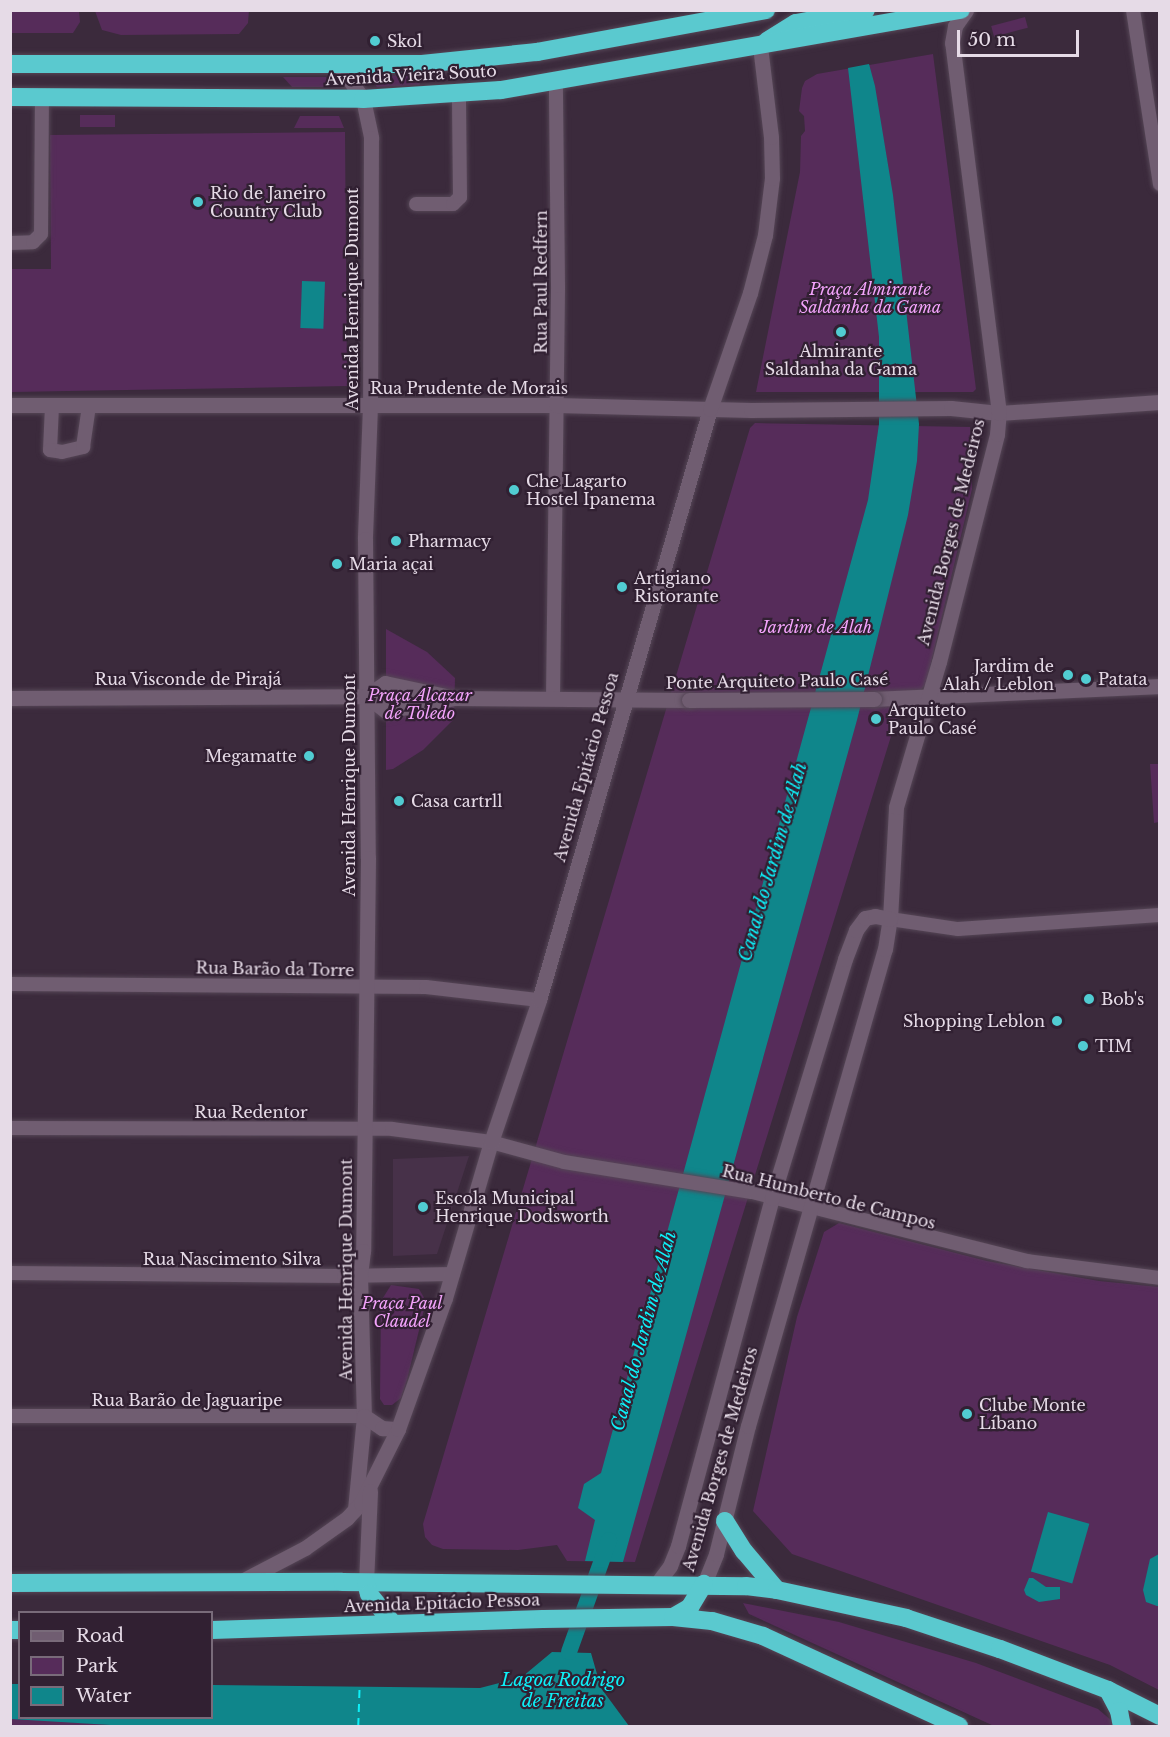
<!DOCTYPE html>
<meta charset="utf-8">
<style>
body{margin:0}
#map{position:relative;width:1170px;height:1737px;overflow:hidden;background:#3b2a3c;font-family:"Libre Baskerville",serif}
div>[style]{position:absolute}
[style*='--x']{left:calc(var(--x)*1px);top:calc(var(--y)*1px);width:calc(var(--w)*1px);rotate:calc(var(--a)*1deg)}
.built>*{inset:0;background:#473149}
.green>*{inset:0;background:#562c5a;transform-origin:0 0}
.water>*{inset:0;background:#0f868b;transform-origin:0 0}
.canal>*{height:16px;margin:-8px;padding:0 8px;transform-origin:8px;border-radius:8px;background:#0f868b}
.ferry>*{height:1.5px;margin-top:-0.75px;transform-origin:0;background:repeating-linear-gradient(90deg,#0df0f8 0 8px,transparent 0 14px)}
.roads{filter:drop-shadow(0 0 2px #554656) drop-shadow(0 0 2px #554656)}
.street>*{height:14px;margin:-7px;padding:0 7px;transform-origin:7px;border-radius:7px;background:#705d71}
.secondary>*{height:15px;margin:-7.5px;padding:0 7.5px;transform-origin:7.5px;border-radius:7.5px;background:#705d71}
.highway>*{height:18px;margin:-9px;padding:0 9px;transform-origin:9px;border-radius:9px;background:#5ac9cf}
.bridges{filter:drop-shadow(0 0 2px #554656) drop-shadow(0 0 2px #554656)}
.secondary-bridge>*{height:15px;margin:-7.5px;padding:0 7.5px;transform-origin:7.5px;border-radius:7.5px;background:#705d71}
.dots>*{width:16px;height:16px;translate:-50% -50%;box-sizing:border-box;border:3px solid #312032;border-radius:50%}
span{translate:-50% -50%;white-space:nowrap;text-align:center;line-height:1.15;-webkit-text-stroke:4.5px #312032;paint-order:stroke}
.poi-label{font-size:16px;color:#e6dbe7}
.left{translate:0 -50%;text-align:left}
.right{translate:-100% -50%;text-align:right}
.street-label{font-size:16px;color:#e6dbe7}
.park-label{font-size:16px;color:#f3a3fb;font-style:italic}
.water-label{font-size:18px;color:#0df0f8;font-style:italic}
.frame{position:absolute;inset:0;border:12px solid #e6dbe7;pointer-events:none}
.legend{position:absolute;left:18px;top:1611px;width:195px;height:108px;box-sizing:border-box;background:#312032;border:2px solid #796b7a;margin:0;padding:8px 10px;list-style:none;font-size:18px;color:#e6dbe7}
.legend li{display:flex;align-items:center;gap:12px;height:30px}
.legend b{width:30px;border:2px solid #796b7a}
.scale{position:absolute;left:957px;top:30px;width:122px;height:27px;box-sizing:border-box;border:3px solid #e6dbe7;border-top:0;padding-left:8px;font-size:18px;line-height:21px;white-space:nowrap;color:#e6dbe7;-webkit-text-stroke:4px #312032;paint-order:stroke}
</style>
<div id="map">
<div class="built">
<i style="clip-path:polygon(469px 1156px,437px 1254px,393px 1256px,393px 1159px)"></i>
</div>
<div class="green">
<i style="clip-path:polygon(249px 10px,248px 23px,239px 34px,121px 35px,102px 30px,95px 11px)"></i>
<i style="clip-path:polygon(10px 11px,79px 11px,80px 22px,73px 33px,11px 33px)"></i>
<i style="left:1025px;top:17px;width:11px;height:35px;rotate:75deg"></i>
<i style="clip-path:polygon(933px 54px,976px 389px,973px 392px,756px 392px,800px 172px,801px 136px,805px 131px,804px 116px,799px 111px,802px 88px,805px 81px,817px 74px)"></i>
<i style="clip-path:polygon(419px 75px,420px 85px,377px 87px,371px 79px,371px 76px)"></i>
<i style="clip-path:polygon(283px 77px,326px 77px,332px 87px,292px 87px)"></i>
<i style="left:80px;top:115px;width:35px;height:12px"></i>
<i style="clip-path:polygon(300px 116px,339px 116px,344px 128px,294px 128px)"></i>
<i style="clip-path:polygon(345px 132px,347px 386px,11px 392px,10px 269px,51px 269px,50px 135px)"></i>
<i style="clip-path:polygon(755px 423px,970px 427px,972px 489px,926px 684px,897px 717px,635px 1562px,567px 1561px,557px 1545px,518px 1550px,443px 1549px,432px 1545px,425px 1537px,423px 1524px,750px 428px)"></i>
<i style="clip-path:polygon(386px 629px,427px 652px,455px 678px,454px 719px,423px 750px,393px 769px,386px 770px)"></i>
<i style="clip-path:polygon(1150px 764px,1159px 764px,1159px 822px,1154px 823px)"></i>
<i style="clip-path:polygon(839px 1223px,987px 1261px,1099px 1281px,1159px 1287px,1159px 1690px,1110px 1665px,792px 1554px,753px 1511px,797px 1317px,824px 1232px)"></i>
<i style="clip-path:polygon(391px 1285px,419px 1289px,426px 1301px,407px 1380px,401px 1398px,392px 1405px,384px 1405px,380px 1399px,381px 1301px)"></i>
<i style="clip-path:polygon(743px 1603px,839px 1622px,976px 1663px,1098px 1709px,1112px 1721px,1113px 1726px,994px 1726px,749px 1614px)"></i>
<i style="clip-path:polygon(15px 1718px,127px 1726px,11px 1726px,10px 1719px)"></i>
</div>
<div class="water">
<i style="clip-path:polygon(869px 64px,875px 86px,893px 195px,919px 424px,917px 461px,908px 515px,857px 720px,623px 1562px,585px 1561px,595px 1520px,578px 1508px,584px 1484px,601px 1473px,868px 500px,879px 424px,879px 337px,848px 68px)"></i>
<i style="left:302px;top:281px;width:23px;height:47px;rotate:2deg"></i>
<i style="left:1048px;top:1512px;width:43px;height:62px;rotate:16deg"></i>
<i style="clip-path:polygon(1159px 1554px,1159px 1606px,1157px 1606px,1146px 1602px,1143px 1590px,1150px 1559px)"></i>
<i style="clip-path:polygon(1029px 1578px,1033px 1578px,1046px 1587px,1060px 1587px,1060px 1599px,1039px 1602px,1026px 1595px,1024px 1590px)"></i>
<i style="clip-path:polygon(552px 1652px,591px 1653px,601px 1688px,629px 1726px,127px 1726px,11px 1719px,11px 1684px,19px 1684px,20px 1718px,212px 1718px,212px 1685px,480px 1688px,522px 1677px)"></i>
</div>
<div class="canal">
<i style="--x:569;--y:1652;--w:119;--a:-70.3"></i>
</div>
<div class="ferry">
<i style="--x:358;--y:1726;--w:38;--a:-88"></i>
</div>
<div class="roads">
<div class="street">
<i style="--x:1133;--y:10;--w:176;--a:81.2"></i>
<i style="--x:416;--y:204;--w:37;--a:0"></i>
<i style="--x:453;--y:204;--w:10;--a:-45"></i>
<i style="--x:460;--y:197;--w:103;--a:-90.6"></i>
<i style="--x:10;--y:243;--w:23;--a:-2"></i>
<i style="--x:33;--y:242;--w:11;--a:-45"></i>
<i style="--x:41;--y:234;--w:137;--a:-89.6"></i>
<i style="--x:52;--y:406;--w:44;--a:92.6"></i>
<i style="--x:50;--y:450;--w:12;--a:9"></i>
<i style="--x:62;--y:452;--w:22;--a:-13"></i>
<i style="--x:83;--y:447;--w:41;--a:-81.7"></i>
<i style="--x:553;--y:699;--w:413;--a:-89.3"></i>
<i style="--x:558;--y:286;--w:205;--a:-90.6"></i>
<i style="--x:890;--y:919;--w:69;--a:8.4"></i>
<i style="--x:958;--y:929;--w:202;--a:-4"></i>
<i style="--x:10;--y:984;--w:416;--a:0.4"></i>
<i style="--x:426;--y:987;--w:114;--a:6.6"></i>
<i style="--x:10;--y:1128;--w:382;--a:0.1"></i>
<i style="--x:392;--y:1129;--w:100;--a:7.5"></i>
<i style="--x:491;--y:1142;--w:76;--a:15.3"></i>
<i style="--x:564;--y:1162;--w:190;--a:9.1"></i>
<i style="--x:752;--y:1192;--w:284;--a:14.1"></i>
<i style="--x:1027;--y:1261;--w:134;--a:7.3"></i>
<i style="--x:10;--y:1273;--w:334;--a:0.5"></i>
<i style="--x:344;--y:1276;--w:109;--a:-1.1"></i>
<i style="--x:10;--y:1416;--w:354;--a:0"></i>
</div>
<div class="secondary">
<i style="--x:339;--y:65;--w:42;--a:54.8"></i>
<i style="--x:363;--y:99;--w:40;--a:78"></i>
<i style="--x:371;--y:138;--w:268;--a:90.2"></i>
<i style="--x:370;--y:406;--w:133;--a:92.2"></i>
<i style="--x:365;--y:539;--w:319;--a:89.5"></i>
<i style="--x:368;--y:858;--w:393;--a:90.7"></i>
<i style="--x:363;--y:1251;--w:24;--a:97"></i>
<i style="--x:360;--y:1275;--w:141;--a:88.4"></i>
<i style="--x:364;--y:1416;--w:93;--a:95.5"></i>
<i style="--x:10;--y:405;--w:546;--a:0"></i>
<i style="--x:556;--y:405;--w:195;--a:1.5"></i>
<i style="--x:751;--y:410;--w:200;--a:-0.6"></i>
<i style="--x:951;--y:408;--w:48;--a:5.9"></i>
<i style="--x:999;--y:413;--w:161;--a:-3.9"></i>
<i style="--x:366;--y:696;--w:25;--a:37"></i>
<i style="--x:386;--y:711;--w:70;--a:-10.7"></i>
<i style="--x:455;--y:698;--w:234;--a:0.5"></i>
<i style="--x:10;--y:698;--w:356;--a:-0.3"></i>
<i style="--x:366;--y:696;--w:23;--a:-34"></i>
<i style="--x:385;--y:683;--w:72;--a:12.1"></i>
<i style="--x:874;--y:699;--w:286;--a:-2.6"></i>
<i style="--x:364;--y:1416;--w:22;--a:34"></i>
<i style="--x:382;--y:1428;--w:16;--a:4"></i>
<i style="--x:240;--y:1582;--w:73;--a:-27.6"></i>
<i style="--x:305;--y:1548;--w:52;--a:-35.5"></i>
<i style="--x:347;--y:1518;--w:21;--a:-47"></i>
<i style="--x:361;--y:1503;--w:83;--a:-63.4"></i>
<i style="--x:398;--y:1429;--w:139;--a:-70.3"></i>
<i style="--x:445;--y:1298;--w:163;--a:-73.6"></i>
<i style="--x:491;--y:1142;--w:150;--a:-71.3"></i>
<i style="--x:539;--y:1000;--w:615;--a:-73.86"></i>
<i style="--x:710;--y:409;--w:123;--a:-71"></i>
<i style="--x:750;--y:293;--w:60;--a:-75.5"></i>
<i style="--x:765;--y:235;--w:57;--a:-83"></i>
<i style="--x:772;--y:178;--w:41;--a:-91.4"></i>
<i style="--x:771;--y:137;--w:92;--a:-96.9"></i>
<i style="--x:366;--y:1583;--w:92;--a:-87.5"></i>
<i style="--x:704;--y:1584;--w:32;--a:-68"></i>
<i style="--x:716;--y:1554;--w:132;--a:-76"></i>
<i style="--x:748;--y:1426;--w:496;--a:-74"></i>
<i style="--x:885;--y:949;--w:30;--a:-81"></i>
<i style="--x:890;--y:919;--w:112;--a:-86.9"></i>
<i style="--x:896;--y:807;--w:151;--a:-73.5"></i>
<i style="--x:939;--y:662;--w:235;--a:-75.7"></i>
<i style="--x:997;--y:434;--w:21;--a:-85"></i>
<i style="--x:999;--y:413;--w:373;--a:-97.2"></i>
<i style="--x:952;--y:43;--w:17;--a:-80"></i>
<i style="--x:955;--y:26;--w:19;--a:-55"></i>
<i style="--x:655;--y:1586;--w:25;--a:-53"></i>
<i style="--x:670;--y:1566;--w:22;--a:-68"></i>
<i style="--x:678;--y:1546;--w:360;--a:-74.9"></i>
<i style="--x:772;--y:1198;--w:250;--a:-73"></i>
<i style="--x:845;--y:959;--w:31;--a:-69"></i>
<i style="--x:856;--y:930;--w:15;--a:-53"></i>
<i style="--x:865;--y:918;--w:10;--a:-11"></i>
<i style="--x:875;--y:916;--w:15;--a:11"></i>
</div>
<div class="highway">
<i style="--x:767;--y:41;--w:34;--a:-32"></i>
<i style="--x:796;--y:23;--w:71;--a:-10.5"></i>
<i style="--x:10;--y:64;--w:412;--a:0"></i>
<i style="--x:422;--y:64;--w:116;--a:-6"></i>
<i style="--x:537;--y:52;--w:233;--a:-10.4"></i>
<i style="--x:10;--y:97;--w:353;--a:0.3"></i>
<i style="--x:363;--y:99;--w:138;--a:-3.7"></i>
<i style="--x:501;--y:90;--w:467;--a:-9.9"></i>
<i style="--x:725;--y:1521;--w:36;--a:58"></i>
<i style="--x:744;--y:1551;--w:51;--a:49.8"></i>
<i style="--x:10;--y:1583;--w:332;--a:-0.2"></i>
<i style="--x:342;--y:1582;--w:404;--a:0.6"></i>
<i style="--x:746;--y:1586;--w:31;--a:7"></i>
<i style="--x:777;--y:1590;--w:132;--a:12.2"></i>
<i style="--x:906;--y:1618;--w:99;--a:18.3"></i>
<i style="--x:1000;--y:1649;--w:116;--a:20.8"></i>
<i style="--x:1108;--y:1690;--w:58;--a:26.6"></i>
<i style="--x:366;--y:1583;--w:11;--a:75"></i>
<i style="--x:369;--y:1594;--w:36;--a:51"></i>
<i style="--x:673;--y:1617;--w:20;--a:-30"></i>
<i style="--x:690;--y:1607;--w:27;--a:-59"></i>
<i style="--x:10;--y:1630;--w:10;--a:0"></i>
<i style="--x:212;--y:1630;--w:331;--a:-1.9"></i>
<i style="--x:543;--y:1619;--w:130;--a:-0.9"></i>
<i style="--x:673;--y:1617;--w:39;--a:6"></i>
<i style="--x:712;--y:1621;--w:53;--a:16.4"></i>
<i style="--x:763;--y:1636;--w:216;--a:24.7"></i>
<i style="--x:1108;--y:1690;--w:24;--a:62"></i>
<i style="--x:1119;--y:1711;--w:15;--a:79"></i>
</div>
</div>
<div class="bridges">
<div class="secondary-bridge">
<i style="--x:689;--y:700;--w:185;--a:-0.3"></i>
</div>
</div>
<div class="dots">
<i style="left:375px;top:41px;background:#51ccd2"></i>
<i style="left:198px;top:202px;background:#51ccd2"></i>
<i style="left:841px;top:332px;background:#51ccd2"></i>
<i style="left:514px;top:490px;background:#51ccd2"></i>
<i style="left:396px;top:541px;background:#51ccd2"></i>
<i style="left:337px;top:564px;background:#51ccd2"></i>
<i style="left:622px;top:587px;background:#51ccd2"></i>
<i style="left:1068px;top:675px;background:#51ccd2"></i>
<i style="left:1086px;top:679px;background:#51ccd2"></i>
<i style="left:876px;top:719px;background:#51ccd2"></i>
<i style="left:309px;top:756px;background:#51ccd2"></i>
<i style="left:399px;top:801px;background:#51ccd2"></i>
<i style="left:1089px;top:999px;background:#51ccd2"></i>
<i style="left:1057px;top:1021px;background:#51ccd2"></i>
<i style="left:1083px;top:1046px;background:#51ccd2"></i>
<i style="left:423px;top:1207px;background:#51ccd2"></i>
<i style="left:967px;top:1414px;background:#51ccd2"></i>
</div>
<div class="poi-label">
<span class="left" style="left:387px;top:41px">Skol</span>
<span class="left" style="left:210px;top:202px">Rio de Janeiro<br>Country Club</span>
<span style="left:841px;top:360px">Almirante<br>Saldanha da Gama</span>
<span class="left" style="left:526px;top:490px">Che Lagarto<br>Hostel Ipanema</span>
<span class="left" style="left:408px;top:541px">Pharmacy</span>
<span class="left" style="left:349px;top:564px">Maria açai</span>
<span class="left" style="left:634px;top:587px">Artigiano<br>Ristorante</span>
<span class="right" style="left:1054px;top:675px">Jardim de<br>Alah / Leblon</span>
<span class="left" style="left:1098px;top:679px">Patata</span>
<span class="left" style="left:888px;top:719px">Arquiteto<br>Paulo Casé</span>
<span class="right" style="left:297px;top:756px">Megamatte</span>
<span class="left" style="left:411px;top:801px">Casa cartrll</span>
<span class="left" style="left:1101px;top:999px">Bob's</span>
<span class="right" style="left:1045px;top:1021px">Shopping Leblon</span>
<span class="left" style="left:1095px;top:1046px">TIM</span>
<span class="left" style="left:435px;top:1207px">Escola Municipal<br>Henrique Dodsworth</span>
<span class="left" style="left:979px;top:1414px">Clube Monte<br>Líbano</span>
</div>
<div class="street-label">
<span style="left:411px;top:75px;rotate:-3deg">Avenida Vieira Souto</span>
<span style="left:541px;top:282px;rotate:-90deg">Rua Paul Redfern</span>
<span style="left:352px;top:299px;rotate:-90deg">Avenida Henrique Dumont</span>
<span style="left:469px;top:388px">Rua Prudente de Morais</span>
<span style="left:951px;top:532px;rotate:-76deg">Avenida Borges de Medeiros</span>
<span style="left:188px;top:679px">Rua Visconde de Pirajá</span>
<span style="left:777px;top:681px;rotate:-1deg">Ponte Arquiteto Paulo Casé</span>
<span style="left:586px;top:767px;rotate:-74deg">Avenida Epitácio Pessoa</span>
<span style="left:349px;top:785px;rotate:-90deg">Avenida Henrique Dumont</span>
<span style="left:275px;top:969px;rotate:1deg">Rua Barão da Torre</span>
<span style="left:251px;top:1112px">Rua Redentor</span>
<span style="left:829px;top:1197px;rotate:14deg">Rua Humberto de Campos</span>
<span style="left:232px;top:1259px">Rua Nascimento Silva</span>
<span style="left:346px;top:1270px;rotate:-90deg">Avenida Henrique Dumont</span>
<span style="left:187px;top:1400px">Rua Barão de Jaguaripe</span>
<span style="left:720px;top:1459px;rotate:-74deg">Avenida Borges de Medeiros</span>
<span style="left:442px;top:1603px;rotate:-2deg">Avenida Epitácio Pessoa</span>
</div>
<div class="park-label">
<span style="left:870px;top:298px">Praça Almirante<br>Saldanha da Gama</span>
<span style="left:816px;top:627px">Jardim de Alah</span>
<span style="left:420px;top:704px">Praça Alcazar<br>de Toledo</span>
<span style="left:402px;top:1312px">Praça Paul<br>Claudel</span>
</div>
<div class="water-label">
<span style="left:773px;top:862px;rotate:-74deg">Canal do Jardim de Alah</span>
<span style="left:644px;top:1331px;rotate:-75deg">Canal do Jardim de Alah</span>
<span style="left:563px;top:1691px">Lagoa Rodrigo<br>de Freitas</span>
</div>
<div class="frame"></div>
<ul class="legend">
<li><b style="height:8px;background:#705d71"></b>Road</li>
<li><b style="height:16px;background:#562c5a"></b>Park</li>
<li><b style="height:16px;background:#0f868b"></b>Water</li>
</ul>
<div class="scale">50 m</div>
</div>
